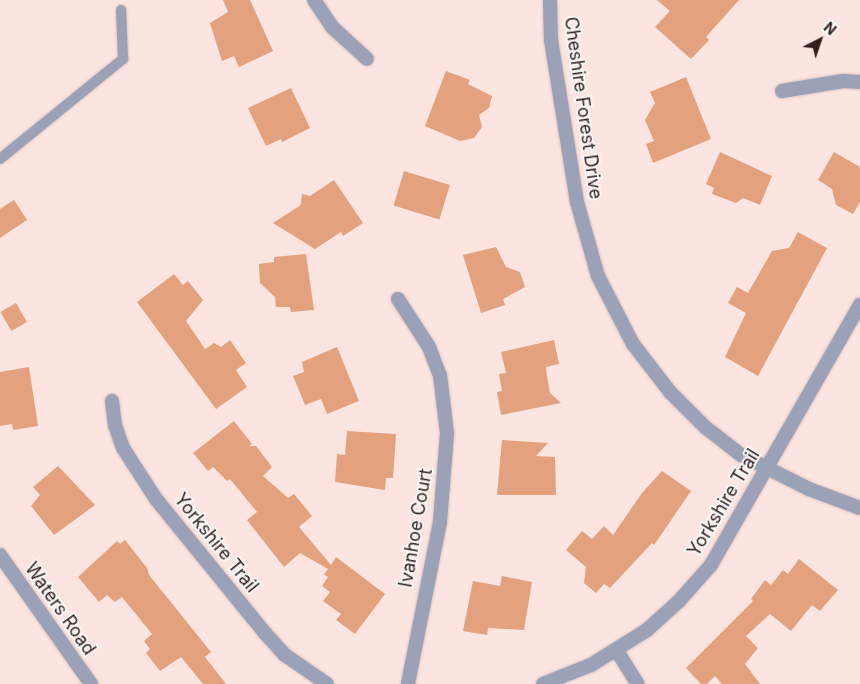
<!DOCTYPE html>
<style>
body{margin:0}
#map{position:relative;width:860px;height:684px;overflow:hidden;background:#fce4e0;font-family:Inter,sans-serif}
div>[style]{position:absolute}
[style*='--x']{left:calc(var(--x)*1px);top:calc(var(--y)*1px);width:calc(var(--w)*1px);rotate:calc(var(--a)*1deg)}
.building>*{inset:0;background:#e3a17d;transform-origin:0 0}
.roads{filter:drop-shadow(0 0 1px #d8c0bd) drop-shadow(0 0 1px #d8c0bd)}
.service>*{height:10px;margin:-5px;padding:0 5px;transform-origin:5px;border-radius:5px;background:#9ba2b7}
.minor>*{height:14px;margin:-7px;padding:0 7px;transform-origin:7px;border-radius:7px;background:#9ba2b7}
.tertiary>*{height:14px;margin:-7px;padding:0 7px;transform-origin:7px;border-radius:7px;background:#9ba2b7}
span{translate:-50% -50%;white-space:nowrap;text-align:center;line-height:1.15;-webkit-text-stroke:4px #f7f7f7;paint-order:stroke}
.street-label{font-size:18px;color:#331e1b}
.north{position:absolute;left:795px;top:15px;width:50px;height:50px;-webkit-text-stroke:4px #f7f7f7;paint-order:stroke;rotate:41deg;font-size:14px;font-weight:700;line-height:20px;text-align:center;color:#331e1b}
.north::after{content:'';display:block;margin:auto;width:18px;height:22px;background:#331e1b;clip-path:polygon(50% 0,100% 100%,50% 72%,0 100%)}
</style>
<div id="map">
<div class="building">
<i style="clip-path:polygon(223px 0,250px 0,273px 51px,239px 67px,234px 56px,222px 61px,210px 23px,228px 12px)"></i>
<i style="clip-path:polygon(657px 0,739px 0,706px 37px,709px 40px,691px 59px,655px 27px,670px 11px)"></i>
<i style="clip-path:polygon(446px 71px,470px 80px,468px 84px,492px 96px,489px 108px,479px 115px,482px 127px,474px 138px,460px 141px,425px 126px)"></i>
<i style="clip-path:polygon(686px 77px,711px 139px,653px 163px,646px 144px,654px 141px,645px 120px,655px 103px,650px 92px)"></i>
<i style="clip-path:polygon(291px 88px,310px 128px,282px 142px,281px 139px,266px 146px,248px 108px)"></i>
<i style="clip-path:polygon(720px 152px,772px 176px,760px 205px,743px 198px,736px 203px,712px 194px,714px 188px,706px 184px)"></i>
<i style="clip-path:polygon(834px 152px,860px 167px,860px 202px,853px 214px,836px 205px,832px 189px,818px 180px)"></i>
<i style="left:404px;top:171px;width:48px;height:36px;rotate:17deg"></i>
<i style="clip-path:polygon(334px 180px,363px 223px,343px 236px,341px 232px,315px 249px,273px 223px,301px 205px,302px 194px,310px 196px)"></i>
<i style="clip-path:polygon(14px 200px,27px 220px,0 238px,0 209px)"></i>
<i style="clip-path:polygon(798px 232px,827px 248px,758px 376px,725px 357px,746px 313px,728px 303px,737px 287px,748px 293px,772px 251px,789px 248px)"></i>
<i style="clip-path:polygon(496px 247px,506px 267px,520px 272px,525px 287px,503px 299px,505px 305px,481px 313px,463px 255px)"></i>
<i style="clip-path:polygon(306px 254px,314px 310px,291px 312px,290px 307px,276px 307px,275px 297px,260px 283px,259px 264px,274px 262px,274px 257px)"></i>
<i style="clip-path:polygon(174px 274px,183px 285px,188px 281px,203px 300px,186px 321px,205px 349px,214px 343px,221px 347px,230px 340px,246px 363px,236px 370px,247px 387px,216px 409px,137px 302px)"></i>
<i style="left:16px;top:303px;width:22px;height:18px;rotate:60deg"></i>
<i style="clip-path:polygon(554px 340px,559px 364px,546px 367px,547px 376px,550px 393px,561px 403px,501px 415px,497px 392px,502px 391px,499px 374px,506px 373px,501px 352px)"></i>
<i style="clip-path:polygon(337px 347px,359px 401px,327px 414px,321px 399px,305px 405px,293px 376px,304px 372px,302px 362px)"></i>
<i style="clip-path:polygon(29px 367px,38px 426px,13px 430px,12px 424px,0 426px,0 372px)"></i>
<i style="clip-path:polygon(234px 421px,252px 444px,249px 446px,256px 446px,272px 467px,263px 476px,288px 498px,294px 494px,312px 516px,299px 527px,331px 565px,336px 557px,385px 594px,355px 634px,336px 620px,341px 614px,323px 601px,330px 592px,322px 586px,328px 577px,324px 574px,328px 569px,300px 553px,284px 567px,247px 520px,257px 512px,230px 479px,227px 481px,213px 467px,208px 471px,193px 453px)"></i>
<i style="clip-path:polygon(347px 431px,396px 434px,393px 478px,386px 478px,385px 490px,335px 482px,337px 454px,345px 455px)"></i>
<i style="clip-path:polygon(502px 440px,548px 443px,536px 456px,555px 457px,556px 495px,497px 495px)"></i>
<i style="clip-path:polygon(58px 466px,95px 505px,54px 535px,31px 506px,40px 495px,33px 487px)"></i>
<i style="clip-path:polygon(662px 471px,691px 491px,654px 545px,652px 543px,610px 588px,604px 584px,596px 593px,584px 583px,586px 567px,566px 550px,582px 531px,592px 539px,604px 526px,613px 535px,642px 493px)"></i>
<i style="clip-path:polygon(125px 540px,147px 568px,149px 575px,211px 652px,205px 657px,226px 684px,203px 684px,181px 657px,160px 671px,146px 653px,150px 649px,144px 641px,152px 634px,122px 597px,115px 602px,107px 595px,99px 602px,78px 577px,117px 541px,120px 544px)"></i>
<i style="clip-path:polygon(799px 559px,838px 590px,820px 611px,812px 605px,791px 631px,770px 614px,746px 636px,758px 648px,745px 664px,760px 684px,722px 684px,715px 676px,707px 684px,701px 684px,686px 668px,753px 601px,751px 599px,765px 580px,771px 585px,783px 570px,788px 574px)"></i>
<i style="clip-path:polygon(502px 576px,532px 582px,524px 630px,488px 628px,487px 635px,463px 631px,473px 581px,500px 586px)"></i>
</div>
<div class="roads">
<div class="service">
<i style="--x:0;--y:159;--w:159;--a:-39.1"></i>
<i style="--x:123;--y:59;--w:49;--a:-92.3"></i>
</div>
<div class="minor">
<i style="--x:314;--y:0;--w:32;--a:56"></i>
<i style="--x:332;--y:27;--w:47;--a:42.4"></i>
<i style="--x:550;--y:0;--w:40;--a:88.6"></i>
<i style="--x:551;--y:40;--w:164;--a:80.9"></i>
<i style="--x:577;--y:202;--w:77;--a:74.2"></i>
<i style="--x:598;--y:276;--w:76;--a:62.8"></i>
<i style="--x:633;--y:344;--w:61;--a:52.4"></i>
<i style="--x:670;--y:392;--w:49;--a:45"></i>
<i style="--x:705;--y:427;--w:46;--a:37.9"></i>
<i style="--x:741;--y:455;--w:76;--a:26.6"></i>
<i style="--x:809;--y:489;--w:54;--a:20.4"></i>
<i style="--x:782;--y:91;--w:62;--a:-9.3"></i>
<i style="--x:843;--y:81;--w:17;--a:3"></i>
<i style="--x:398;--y:299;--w:57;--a:57.1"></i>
<i style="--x:429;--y:347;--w:30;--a:69"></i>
<i style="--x:440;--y:375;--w:58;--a:83.1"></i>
<i style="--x:447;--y:433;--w:89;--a:94.5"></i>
<i style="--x:440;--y:522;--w:165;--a:101.2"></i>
<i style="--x:112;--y:401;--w:24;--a:83"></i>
<i style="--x:115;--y:425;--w:24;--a:71"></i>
<i style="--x:123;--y:448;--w:61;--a:57.1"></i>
<i style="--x:156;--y:499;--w:173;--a:50.9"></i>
<i style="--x:265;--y:633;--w:30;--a:48"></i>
<i style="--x:285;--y:655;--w:51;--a:34.6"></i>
<i style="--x:617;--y:651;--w:39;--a:58"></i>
<i style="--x:543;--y:684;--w:52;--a:-21.6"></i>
<i style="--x:591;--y:665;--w:66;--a:-32"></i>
<i style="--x:647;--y:630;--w:43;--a:-42.2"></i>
<i style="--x:679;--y:601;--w:48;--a:-48.4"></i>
<i style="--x:711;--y:565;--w:300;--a:-60.2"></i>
</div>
<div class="tertiary">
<i style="--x:0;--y:555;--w:158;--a:54.8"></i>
</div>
</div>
<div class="street-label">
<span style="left:583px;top:108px;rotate:82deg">Cheshire Forest Drive</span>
<span style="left:724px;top:503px;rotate:-59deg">Yorkshire Trail</span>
<span style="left:416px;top:528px;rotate:-80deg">Ivanhoe Court</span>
<span style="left:216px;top:543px;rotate:51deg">Yorkshire Trail</span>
<span style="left:60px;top:609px;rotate:55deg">Waters Road</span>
</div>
<div class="north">N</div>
</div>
